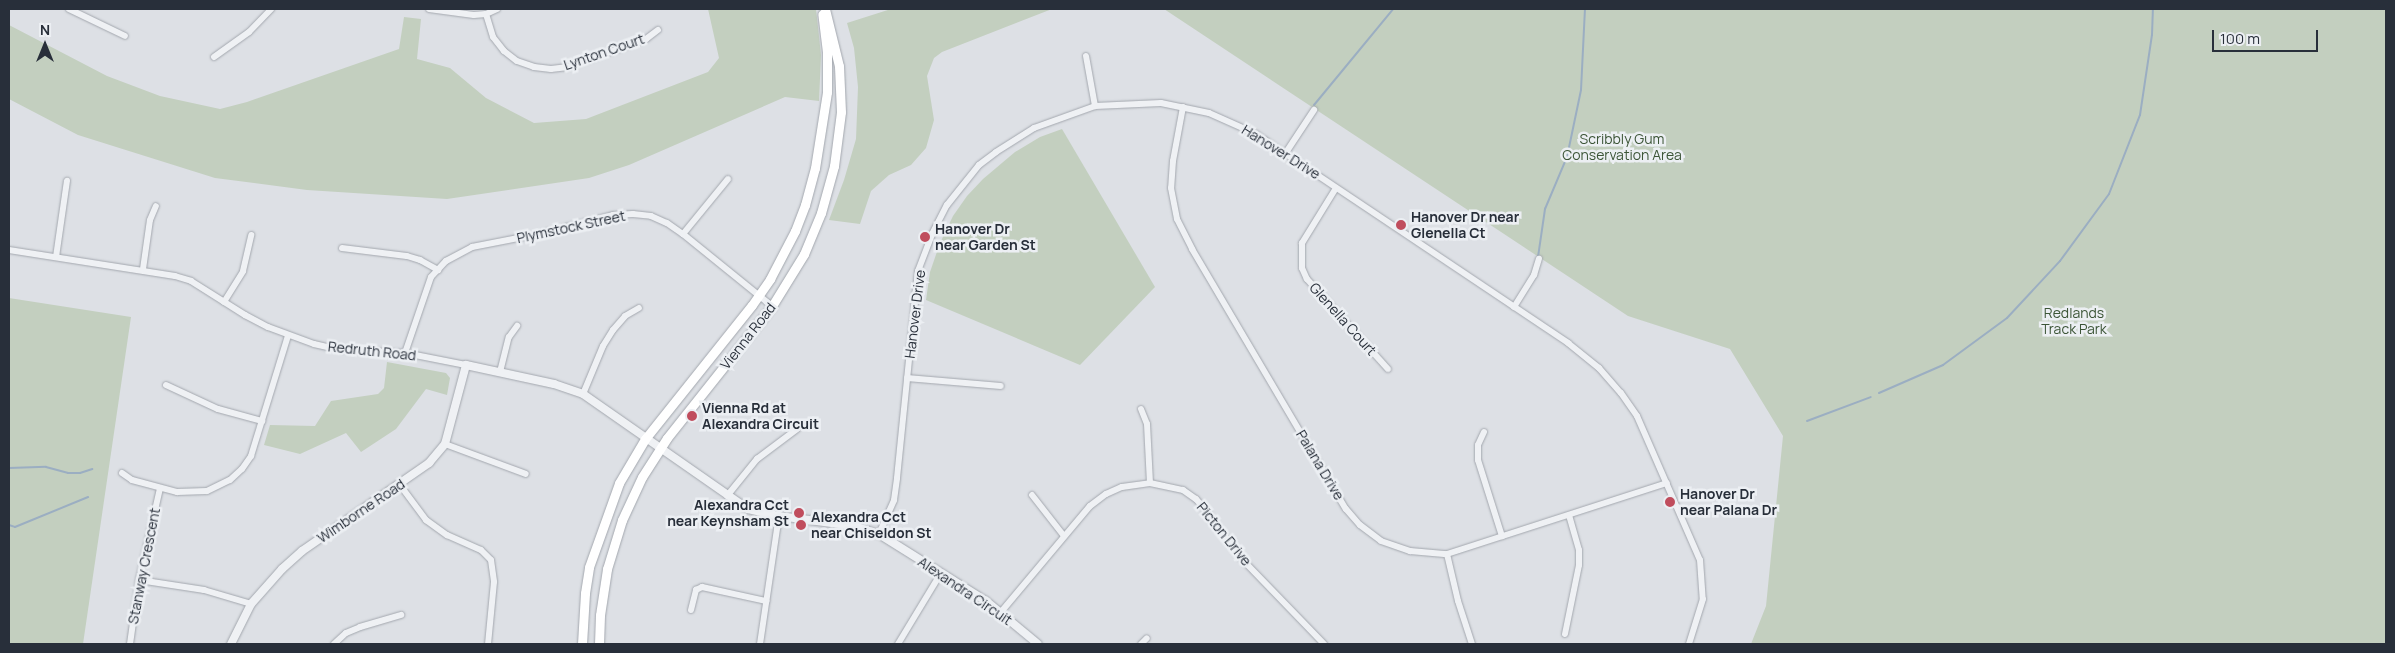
<!DOCTYPE html>
<style>
body{margin:0}
#map{position:relative;width:2395px;height:653px;overflow:hidden;background:#dde0e5;font-family:Manrope,sans-serif}
div>[style]{position:absolute}
[style*='--x']{left:calc(var(--x)*1px);top:calc(var(--y)*1px);width:calc(var(--w)*1px);rotate:calc(var(--a)*1deg)}
.green>*{inset:0;background:#c3cfbf}
.stream>*{height:2px;margin:-1px;padding:0 1px;transform-origin:1px;border-radius:1px;background:#9baec2}
.roads{filter:drop-shadow(0 0 1px #a3a7ae) drop-shadow(0 0 1px #a3a7ae)}
.minor>*{height:6px;margin:-3px;padding:0 3px;transform-origin:3px;border-radius:3px;background:#eff1f4}
.tertiary>*{height:8px;margin:-4px;padding:0 4px;transform-origin:4px;border-radius:4px;background:#eff1f4}
.secondary>*{height:9px;margin:-4.5px;padding:0 4.5px;transform-origin:4.5px;border-radius:4.5px;background:#fff}
.dots>*{width:14px;height:14px;translate:-50% -50%;box-sizing:border-box;border:2px solid #eceff3;border-radius:50%}
span{translate:-50% -50%;white-space:nowrap;text-align:center;line-height:1.15;-webkit-text-stroke:5px #eceff3;paint-order:stroke}
.street-label{font-size:14px;color:#282f3a}
.park-label{font-size:14px;color:#3c5537}
.poi-label{font-size:14px;color:#282f3a;font-weight:700}
.left{translate:0 -50%;text-align:left}
.right{translate:-100% -50%;text-align:right}
.frame{position:absolute;inset:0;border:10px solid #282f3a;pointer-events:none}
.north{position:absolute;left:20px;top:20px;width:50px;height:50px;-webkit-text-stroke:4px #eceff3;paint-order:stroke;rotate:0deg;font-size:14px;font-weight:700;line-height:20px;text-align:center;color:#282f3a}
.north::after{content:'';display:block;margin:auto;width:18px;height:22px;background:#282f3a;clip-path:polygon(50% 0,100% 100%,50% 72%,0 100%)}
.scale{position:absolute;left:2212px;top:30px;width:106px;height:22px;box-sizing:border-box;border:2px solid #282f3a;border-top:0;padding-left:6px;font-size:15px;line-height:18px;white-space:nowrap;color:#282f3a;-webkit-text-stroke:4px #eceff3;paint-order:stroke}
</style>
<div id="map">
<div class="green">
<i style="clip-path:polygon(708px 9px,816px 9px,821px 55px,819px 101px,785px 97px,629px 165px,589px 178px,447px 199px,307px 190px,215px 178px,78px 135px,9px 99px,9px 25px,107px 76px,160px 96px,220px 109px,247px 102px,399px 49px,404px 17px,421px 19px,417px 59px,450px 68px,486px 98px,534px 123px,586px 119px,708px 72px,719px 58px)"></i>
<i style="clip-path:polygon(891px 9px,1052px 9px,942px 52px,934px 58px,927px 76px,934px 120px,926px 148px,911px 165px,889px 175px,871px 191px,860px 224px,829px 220px,844px 180px,856px 139px,858px 87px,854px 48px,847px 23px)"></i>
<i style="clip-path:polygon(1164px 9px,2386px 9px,2386px 644px,1751px 644px,1766px 606px,1783px 436px,1730px 349px,1628px 316px)"></i>
<i style="clip-path:polygon(1062px 129px,1155px 287px,1080px 365px,926px 300px,930px 272px,940px 243px,953px 216px,967px 196px,983px 179px,1015px 152px,1040px 137px)"></i>
<i style="clip-path:polygon(9px 298px,131px 317px,83px 644px,9px 644px)"></i>
<i style="clip-path:polygon(387px 362px,446px 373px,450px 378px,447px 395px,426px 389px,396px 429px,361px 452px,346px 433px,300px 454px,264px 445px,270px 425px,315px 426px,331px 401px,378px 394px,384px 388px)"></i>
</div>
<div class="stream">
<i style="--x:1314;--y:105;--w:124;--a:-50.5"></i>
<i style="--x:1538;--y:257;--w:49;--a:-81.7"></i>
<i style="--x:1545;--y:209;--w:56;--a:-67.1"></i>
<i style="--x:1567;--y:157;--w:68;--a:-78.2"></i>
<i style="--x:1581;--y:90;--w:81;--a:-87.2"></i>
<i style="--x:1879;--y:393;--w:70;--a:-23.6"></i>
<i style="--x:1943;--y:365;--w:79;--a:-36.3"></i>
<i style="--x:2007;--y:318;--w:78;--a:-47.1"></i>
<i style="--x:2060;--y:261;--w:83;--a:-53.8"></i>
<i style="--x:2109;--y:194;--w:85;--a:-68.6"></i>
<i style="--x:2140;--y:115;--w:81;--a:-81.5"></i>
<i style="--x:2152;--y:35;--w:26;--a:-88"></i>
<i style="--x:1807;--y:421;--w:68;--a:-20.6"></i>
<i style="--x:9;--y:468;--w:37;--a:-2"></i>
<i style="--x:46;--y:467;--w:23;--a:15"></i>
<i style="--x:68;--y:473;--w:12;--a:0"></i>
<i style="--x:80;--y:473;--w:13;--a:-18"></i>
<i style="--x:9;--y:525;--w:6;--a:18"></i>
<i style="--x:15;--y:527;--w:79;--a:-22.3"></i>
</div>
<div class="roads">
<div class="minor">
<i style="--x:69;--y:9;--w:62;--a:25.7"></i>
<i style="--x:429;--y:9;--w:45;--a:7.6"></i>
<i style="--x:474;--y:15;--w:12;--a:-5"></i>
<i style="--x:486;--y:14;--w:12;--a:-24"></i>
<i style="--x:486;--y:14;--w:24;--a:73"></i>
<i style="--x:493;--y:37;--w:18;--a:52"></i>
<i style="--x:504;--y:51;--w:16;--a:38"></i>
<i style="--x:517;--y:61;--w:18;--a:19"></i>
<i style="--x:534;--y:67;--w:17;--a:7"></i>
<i style="--x:551;--y:69;--w:17;--a:-7"></i>
<i style="--x:568;--y:67;--w:83;--a:-19.7"></i>
<i style="--x:646;--y:39;--w:15;--a:-37"></i>
<i style="--x:1086;--y:56;--w:51;--a:79.8"></i>
<i style="--x:214;--y:57;--w:43;--a:-35.5"></i>
<i style="--x:249;--y:32;--w:32;--a:-46"></i>
<i style="--x:1183;--y:107;--w:55;--a:100.5"></i>
<i style="--x:1173;--y:161;--w:27;--a:94"></i>
<i style="--x:1171;--y:188;--w:32;--a:79"></i>
<i style="--x:1177;--y:219;--w:34;--a:63"></i>
<i style="--x:1192;--y:249;--w:302;--a:59.4"></i>
<i style="--x:1346;--y:509;--w:21;--a:49"></i>
<i style="--x:1360;--y:525;--w:26;--a:37"></i>
<i style="--x:1381;--y:541;--w:31;--a:19"></i>
<i style="--x:1410;--y:551;--w:37;--a:5"></i>
<i style="--x:1447;--y:554;--w:231;--a:-17.9"></i>
<i style="--x:1285;--y:154;--w:53;--a:-56.6"></i>
<i style="--x:1336;--y:188;--w:65;--a:121.7"></i>
<i style="--x:1302;--y:243;--w:25;--a:90"></i>
<i style="--x:1302;--y:268;--w:12;--a:66"></i>
<i style="--x:1307;--y:279;--w:121;--a:48"></i>
<i style="--x:683;--y:234;--w:71;--a:-50.7"></i>
<i style="--x:342;--y:248;--w:65;--a:7"></i>
<i style="--x:407;--y:256;--w:14;--a:17"></i>
<i style="--x:420;--y:260;--w:21;--a:29"></i>
<i style="--x:9;--y:250;--w:168;--a:8.9"></i>
<i style="--x:175;--y:276;--w:17;--a:17"></i>
<i style="--x:191;--y:281;--w:64;--a:32.2"></i>
<i style="--x:245;--y:315;--w:26;--a:28"></i>
<i style="--x:268;--y:327;--w:49;--a:20.3"></i>
<i style="--x:314;--y:344;--w:23;--a:13"></i>
<i style="--x:336;--y:349;--w:69;--a:3.3"></i>
<i style="--x:405;--y:353;--w:62;--a:11.1"></i>
<i style="--x:56;--y:257;--w:77;--a:-81.8"></i>
<i style="--x:143;--y:269;--w:49;--a:-81.9"></i>
<i style="--x:150;--y:220;--w:15;--a:-67"></i>
<i style="--x:224;--y:302;--w:36;--a:-58"></i>
<i style="--x:243;--y:271;--w:37;--a:-77"></i>
<i style="--x:1514;--y:307;--w:38;--a:-58"></i>
<i style="--x:1534;--y:275;--w:17;--a:-73"></i>
<i style="--x:405;--y:353;--w:80;--a:-71.1"></i>
<i style="--x:431;--y:277;--w:22;--a:-47"></i>
<i style="--x:446;--y:261;--w:30;--a:-28"></i>
<i style="--x:472;--y:247;--w:68;--a:-11"></i>
<i style="--x:539;--y:234;--w:76;--a:-14.4"></i>
<i style="--x:613;--y:215;--w:20;--a:-3"></i>
<i style="--x:633;--y:214;--w:18;--a:6"></i>
<i style="--x:651;--y:216;--w:17;--a:24"></i>
<i style="--x:667;--y:223;--w:19;--a:35"></i>
<i style="--x:683;--y:234;--w:114;--a:39"></i>
<i style="--x:500;--y:372;--w:36;--a:-76"></i>
<i style="--x:509;--y:337;--w:14;--a:-54"></i>
<i style="--x:907;--y:378;--w:94;--a:4.9"></i>
<i style="--x:166;--y:385;--w:57;--a:24.8"></i>
<i style="--x:218;--y:409;--w:46;--a:15.3"></i>
<i style="--x:583;--y:394;--w:52;--a:-67.4"></i>
<i style="--x:603;--y:346;--w:19;--a:-58"></i>
<i style="--x:613;--y:330;--w:18;--a:-49"></i>
<i style="--x:625;--y:316;--w:16;--a:-30"></i>
<i style="--x:1141;--y:409;--w:16;--a:68"></i>
<i style="--x:1147;--y:424;--w:59;--a:87.1"></i>
<i style="--x:1484;--y:432;--w:14;--a:115"></i>
<i style="--x:1478;--y:445;--w:15;--a:90"></i>
<i style="--x:1478;--y:460;--w:80;--a:72.5"></i>
<i style="--x:445;--y:444;--w:86;--a:20.3"></i>
<i style="--x:122;--y:473;--w:12;--a:35"></i>
<i style="--x:132;--y:480;--w:47;--a:14.9"></i>
<i style="--x:177;--y:492;--w:30;--a:-2"></i>
<i style="--x:207;--y:491;--w:25;--a:-26"></i>
<i style="--x:230;--y:480;--w:16;--a:-43"></i>
<i style="--x:242;--y:469;--w:16;--a:-55"></i>
<i style="--x:251;--y:456;--w:126;--a:-72.9"></i>
<i style="--x:400;--y:485;--w:44;--a:53.4"></i>
<i style="--x:426;--y:520;--w:26;--a:36"></i>
<i style="--x:447;--y:535;--w:37;--a:24"></i>
<i style="--x:481;--y:550;--w:14;--a:45"></i>
<i style="--x:491;--y:560;--w:22;--a:82"></i>
<i style="--x:494;--y:582;--w:62;--a:95.5"></i>
<i style="--x:1032;--y:495;--w:52;--a:52"></i>
<i style="--x:727;--y:496;--w:48;--a:-51"></i>
<i style="--x:757;--y:459;--w:50;--a:-36.9"></i>
<i style="--x:879;--y:534;--w:37;--a:-66"></i>
<i style="--x:894;--y:500;--w:22;--a:-82"></i>
<i style="--x:897;--y:478;--w:208;--a:-84.2"></i>
<i style="--x:918;--y:271;--w:40;--a:-69"></i>
<i style="--x:932;--y:234;--w:33;--a:-63"></i>
<i style="--x:947;--y:205;--w:51;--a:-51.3"></i>
<i style="--x:979;--y:165;--w:21;--a:-37"></i>
<i style="--x:996;--y:152;--w:45;--a:-32.3"></i>
<i style="--x:1034;--y:128;--w:65;--a:-19.8"></i>
<i style="--x:1095;--y:106;--w:66;--a:-2.6"></i>
<i style="--x:1161;--y:103;--w:49;--a:11.8"></i>
<i style="--x:1209;--y:113;--w:51;--a:24.1"></i>
<i style="--x:1256;--y:134;--w:376;--a:33.8"></i>
<i style="--x:1568;--y:343;--w:40;--a:39"></i>
<i style="--x:1599;--y:368;--w:33;--a:49"></i>
<i style="--x:1621;--y:393;--w:28;--a:55"></i>
<i style="--x:1637;--y:416;--w:157;--a:66.4"></i>
<i style="--x:1700;--y:560;--w:39;--a:86"></i>
<i style="--x:1703;--y:599;--w:47;--a:107.3"></i>
<i style="--x:1447;--y:554;--w:48;--a:76.8"></i>
<i style="--x:1458;--y:601;--w:45;--a:72"></i>
<i style="--x:139;--y:580;--w:66;--a:8.7"></i>
<i style="--x:204;--y:590;--w:49;--a:16.6"></i>
<i style="--x:691;--y:610;--w:21;--a:-76"></i>
<i style="--x:696;--y:590;--w:7;--a:-27"></i>
<i style="--x:702;--y:587;--w:66;--a:12.3"></i>
<i style="--x:1001;--y:612;--w:138;--a:-50"></i>
<i style="--x:1090;--y:506;--w:20;--a:-37"></i>
<i style="--x:1106;--y:494;--w:17;--a:-24"></i>
<i style="--x:1122;--y:487;--w:28;--a:-8"></i>
<i style="--x:1150;--y:483;--w:34;--a:12"></i>
<i style="--x:1183;--y:490;--w:16;--a:35"></i>
<i style="--x:1196;--y:499;--w:20;--a:49"></i>
<i style="--x:1209;--y:514;--w:50;--a:54.7"></i>
<i style="--x:1238;--y:555;--w:124;--a:46"></i>
<i style="--x:1565;--y:634;--w:70;--a:-78.5"></i>
<i style="--x:1579;--y:565;--w:15;--a:-90"></i>
<i style="--x:1579;--y:550;--w:36;--a:-106"></i>
<i style="--x:130;--y:644;--w:65;--a:-82"></i>
<i style="--x:139;--y:580;--w:94;--a:-77.1"></i>
<i style="--x:334;--y:644;--w:16;--a:-43"></i>
<i style="--x:346;--y:633;--w:15;--a:-23"></i>
<i style="--x:360;--y:627;--w:43;--a:-16.3"></i>
<i style="--x:760;--y:644;--w:129;--a:-81.6"></i>
<i style="--x:898;--y:644;--w:83;--a:-58.8"></i>
<i style="--x:1141;--y:644;--w:8;--a:-45"></i>
</div>
<div class="tertiary">
<i style="--x:231;--y:644;--w:45;--a:-63.4"></i>
<i style="--x:251;--y:604;--w:47;--a:-48.5"></i>
<i style="--x:282;--y:569;--w:27;--a:-42"></i>
<i style="--x:302;--y:551;--w:155;--a:-34.7"></i>
<i style="--x:429;--y:463;--w:25;--a:-50"></i>
<i style="--x:445;--y:444;--w:82;--a:-75.1"></i>
<i style="--x:466;--y:365;--w:90;--a:12.2"></i>
<i style="--x:554;--y:384;--w:31;--a:19"></i>
<i style="--x:583;--y:394;--w:201;--a:34.9"></i>
<i style="--x:748;--y:509;--w:32;--a:13"></i>
<i style="--x:779;--y:516;--w:76;--a:7.6"></i>
<i style="--x:854;--y:526;--w:26;--a:18"></i>
<i style="--x:879;--y:534;--w:126;--a:32.1"></i>
<i style="--x:986;--y:601;--w:67;--a:39.6"></i>
</div>
<div class="secondary">
<i style="--x:582;--y:644;--w:51;--a:-86.6"></i>
<i style="--x:585;--y:593;--w:26;--a:-81"></i>
<i style="--x:589;--y:567;--w:89;--a:-70.3"></i>
<i style="--x:619;--y:483;--w:51;--a:-59.4"></i>
<i style="--x:645;--y:439;--w:171;--a:-51.4"></i>
<i style="--x:752;--y:305;--w:32;--a:-55"></i>
<i style="--x:770;--y:279;--w:54;--a:-62.5"></i>
<i style="--x:795;--y:231;--w:28;--a:-69"></i>
<i style="--x:805;--y:205;--w:38;--a:-75"></i>
<i style="--x:815;--y:168;--w:77;--a:-81"></i>
<i style="--x:827;--y:92;--w:40;--a:-90"></i>
<i style="--x:827;--y:52;--w:38;--a:-97"></i>
<i style="--x:599;--y:644;--w:29;--a:-88"></i>
<i style="--x:600;--y:615;--w:47;--a:-81.3"></i>
<i style="--x:607;--y:569;--w:51;--a:-73"></i>
<i style="--x:622;--y:520;--w:47;--a:-65.1"></i>
<i style="--x:642;--y:477;--w:46;--a:-57.3"></i>
<i style="--x:667;--y:438;--w:169;--a:-51.5"></i>
<i style="--x:772;--y:306;--w:61;--a:-58.4"></i>
<i style="--x:804;--y:254;--w:44;--a:-67.5"></i>
<i style="--x:821;--y:213;--w:49;--a:-74.5"></i>
<i style="--x:834;--y:166;--w:54;--a:-82.6"></i>
<i style="--x:841;--y:112;--w:46;--a:-92.5"></i>
<i style="--x:839;--y:66;--w:59;--a:-103.8"></i>
</div>
</div>
<div class="dots">
<i style="left:1401px;top:225px;background:#c04d5d"></i>
<i style="left:925px;top:237px;background:#c04d5d"></i>
<i style="left:692px;top:416px;background:#c04d5d"></i>
<i style="left:1670px;top:502px;background:#c04d5d"></i>
<i style="left:799px;top:513px;background:#c04d5d"></i>
<i style="left:801px;top:525px;background:#c04d5d"></i>
</div>
<div class="street-label">
<span style="left:604px;top:52px;rotate:-19deg">Lynton Court</span>
<span style="left:1281px;top:152px;rotate:32deg">Hanover Drive</span>
<span style="left:571px;top:227px;rotate:-12deg">Plymstock Street</span>
<span style="left:915px;top:314px;rotate:-83deg">Hanover Drive</span>
<span style="left:1343px;top:319px;rotate:48deg">Glenella Court</span>
<span style="left:748px;top:336px;rotate:-52deg">Vienna Road</span>
<span style="left:372px;top:351px;rotate:6deg">Redruth Road</span>
<span style="left:1320px;top:465px;rotate:59deg">Palana Drive</span>
<span style="left:361px;top:511px;rotate:-34deg">Wimborne Road</span>
<span style="left:1224px;top:534px;rotate:51deg">Picton Drive</span>
<span style="left:144px;top:566px;rotate:-79deg">Stanway Crescent</span>
<span style="left:965px;top:591px;rotate:34deg">Alexandra Circuit</span>
</div>
<div class="park-label">
<span style="left:1622px;top:147px">Scribbly Gum<br>Conservation Area</span>
<span style="left:2074px;top:321px">Redlands<br>Track Park</span>
</div>
<div class="poi-label">
<span class="left" style="left:1411px;top:225px">Hanover Dr near<br>Glenella Ct</span>
<span class="left" style="left:935px;top:237px">Hanover Dr<br>near Garden St</span>
<span class="left" style="left:702px;top:416px">Vienna Rd at<br>Alexandra Circuit</span>
<span class="left" style="left:1680px;top:502px">Hanover Dr<br>near Palana Dr</span>
<span class="right" style="left:789px;top:513px">Alexandra Cct<br>near Keynsham St</span>
<span class="left" style="left:811px;top:525px">Alexandra Cct<br>near Chiseldon St</span>
</div>
<div class="frame"></div>
<div class="north">N</div>
<div class="scale">100 m</div>
</div>
